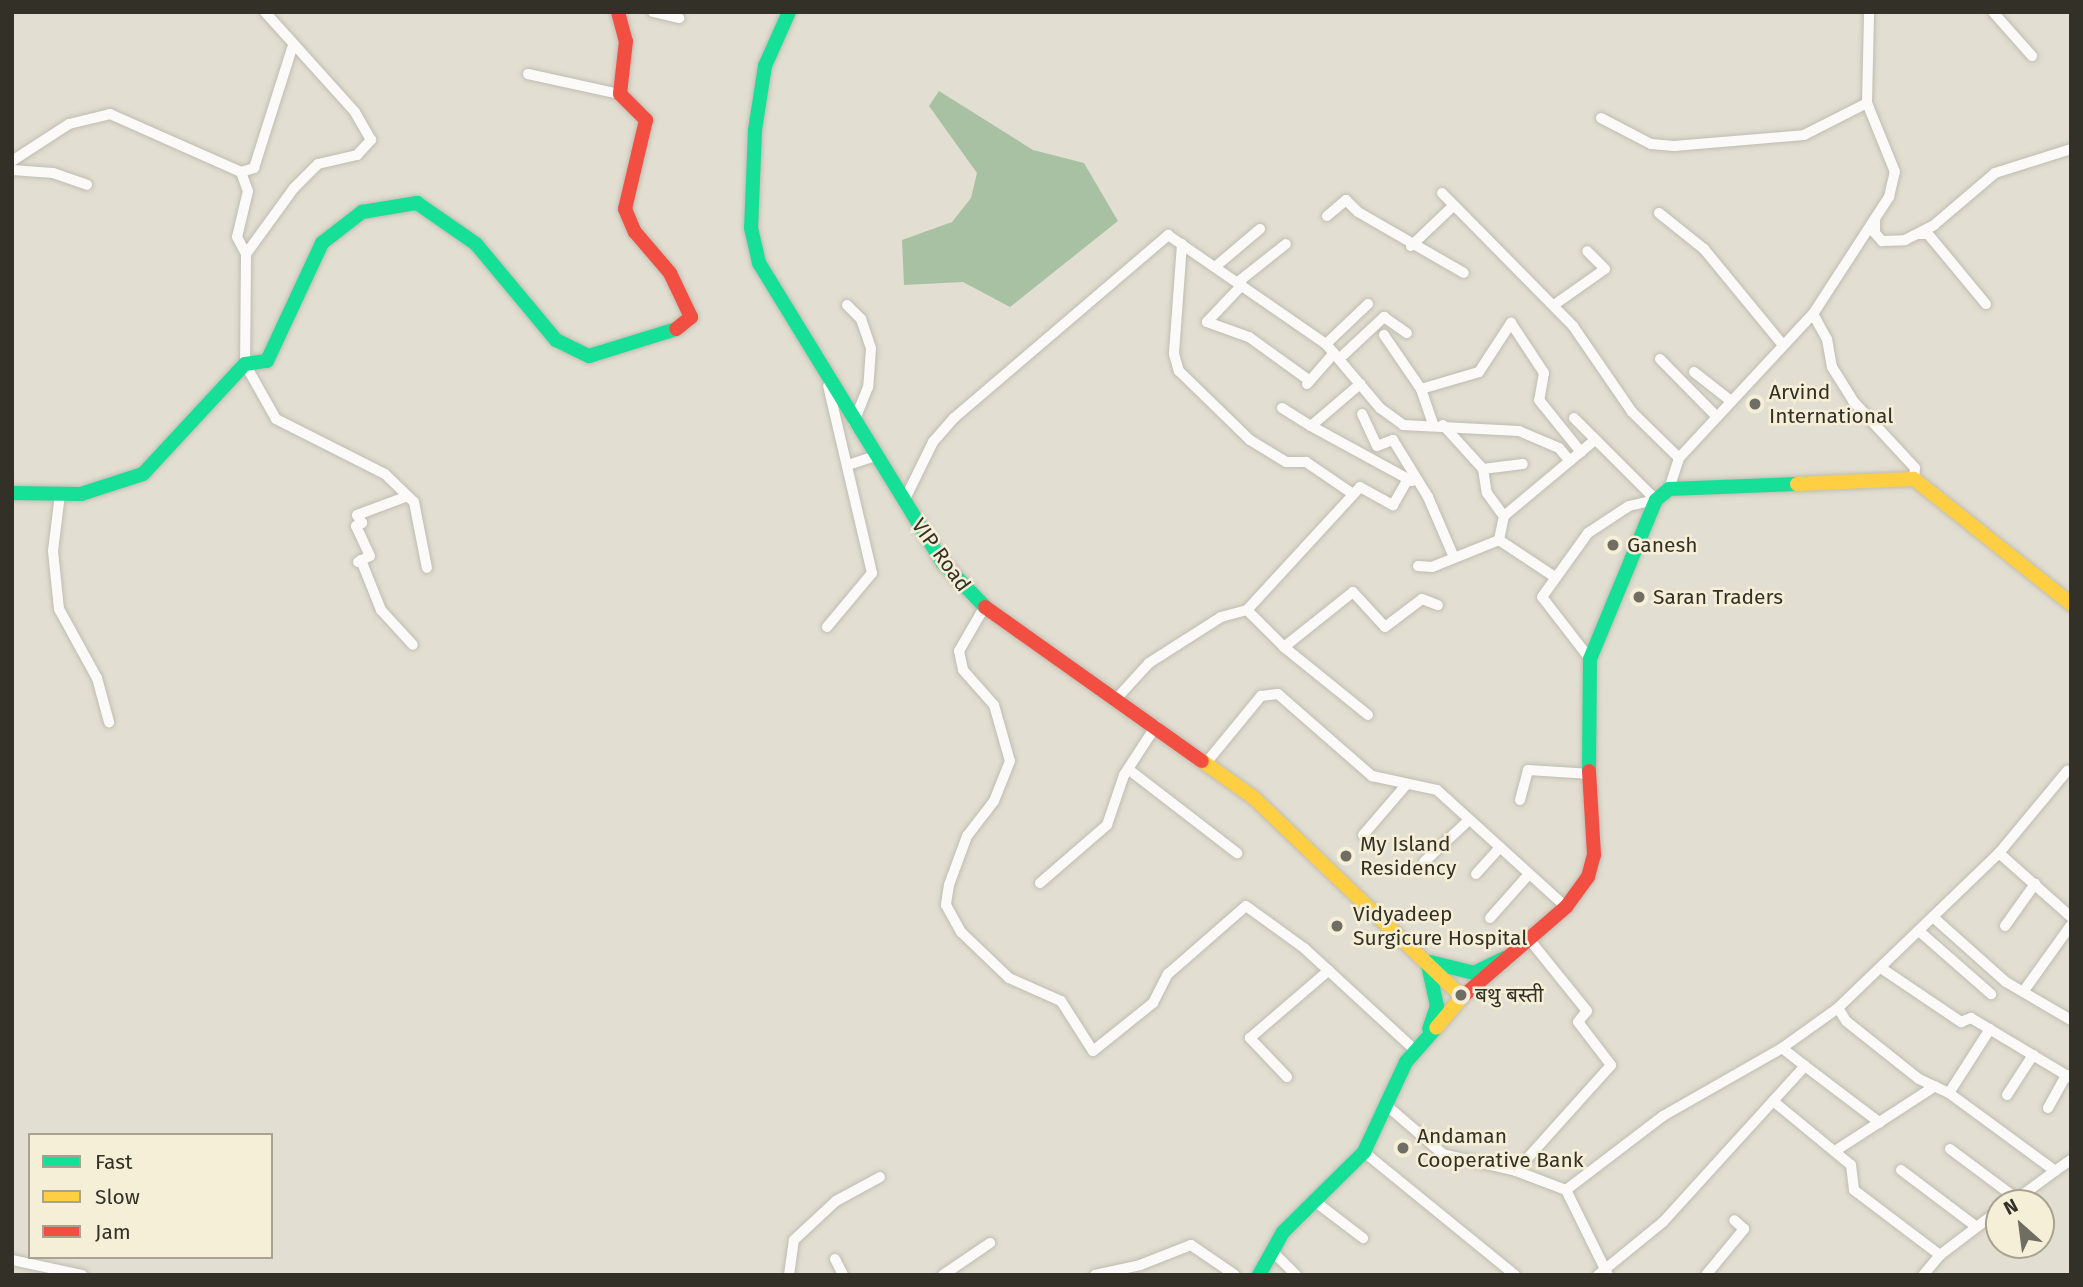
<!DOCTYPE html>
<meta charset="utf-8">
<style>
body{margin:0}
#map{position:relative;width:2083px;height:1287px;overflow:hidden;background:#e2ded1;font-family:"Fira Sans","Noto Sans Devanagari",sans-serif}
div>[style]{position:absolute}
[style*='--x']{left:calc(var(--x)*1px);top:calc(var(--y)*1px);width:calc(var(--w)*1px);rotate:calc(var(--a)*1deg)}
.water>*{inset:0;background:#a9c1a3}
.roads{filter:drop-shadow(0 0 2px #bfbcb1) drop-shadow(0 0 2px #bfbcb1)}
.street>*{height:10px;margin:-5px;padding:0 5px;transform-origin:5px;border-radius:5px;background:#fbfaf8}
.fast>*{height:14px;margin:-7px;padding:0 7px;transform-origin:7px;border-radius:7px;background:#16e098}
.slow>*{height:14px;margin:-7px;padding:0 7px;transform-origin:7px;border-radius:7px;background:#ffcf43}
.jam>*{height:14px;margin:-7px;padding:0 7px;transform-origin:7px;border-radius:7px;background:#f24e42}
.dots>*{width:19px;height:19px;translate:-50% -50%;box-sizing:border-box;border:4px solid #f6efd7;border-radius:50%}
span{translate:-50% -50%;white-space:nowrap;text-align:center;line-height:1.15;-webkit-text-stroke:5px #f6efd7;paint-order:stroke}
.poi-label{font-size:21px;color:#333027}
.left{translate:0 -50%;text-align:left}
.street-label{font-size:21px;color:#333027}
.frame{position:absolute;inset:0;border:14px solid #333027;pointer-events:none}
.legend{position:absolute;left:28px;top:1133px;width:245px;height:126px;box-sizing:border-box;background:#f6efd7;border:2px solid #a8a391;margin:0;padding:9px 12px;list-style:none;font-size:21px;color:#333027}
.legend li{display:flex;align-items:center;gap:14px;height:35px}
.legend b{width:35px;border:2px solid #a8a391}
.north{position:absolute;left:1985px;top:1189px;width:70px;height:70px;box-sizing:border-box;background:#f6efd7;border:2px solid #a8a391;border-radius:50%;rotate:332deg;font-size:19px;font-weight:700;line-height:28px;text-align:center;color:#333027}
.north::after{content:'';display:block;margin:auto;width:24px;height:32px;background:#706d62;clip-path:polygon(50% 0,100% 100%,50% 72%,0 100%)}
</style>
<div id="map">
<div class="water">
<i style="clip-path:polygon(939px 91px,1033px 150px,1084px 163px,1118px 221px,1010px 307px,963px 282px,904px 285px,902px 240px,952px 222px,971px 198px,977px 173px,929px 106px)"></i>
</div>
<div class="roads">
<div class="street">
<i style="--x:653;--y:12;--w:27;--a:13"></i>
<i style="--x:1993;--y:12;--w:59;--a:48.4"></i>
<i style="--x:528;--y:74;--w:94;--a:12.3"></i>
<i style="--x:1601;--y:118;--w:56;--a:27.5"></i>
<i style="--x:1651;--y:144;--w:23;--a:5"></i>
<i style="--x:1674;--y:146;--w:130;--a:-4.8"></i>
<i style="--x:1804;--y:135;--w:71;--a:-26.9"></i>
<i style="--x:1867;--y:103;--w:91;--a:-88.7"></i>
<i style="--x:12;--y:161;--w:68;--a:-33"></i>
<i style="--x:69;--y:124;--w:42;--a:-13.7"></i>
<i style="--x:110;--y:114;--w:143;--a:23.9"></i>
<i style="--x:241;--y:172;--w:20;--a:70"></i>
<i style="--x:248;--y:191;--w:47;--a:103.4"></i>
<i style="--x:237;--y:237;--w:19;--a:62"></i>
<i style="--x:246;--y:254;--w:110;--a:90.5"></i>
<i style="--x:245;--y:364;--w:63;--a:60.6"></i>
<i style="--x:276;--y:419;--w:122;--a:26.8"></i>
<i style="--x:385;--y:474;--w:40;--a:44"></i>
<i style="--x:414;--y:502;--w:67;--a:78.9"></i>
<i style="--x:12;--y:170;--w:41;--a:4.2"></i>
<i style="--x:53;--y:173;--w:36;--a:19"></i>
<i style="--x:241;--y:172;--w:14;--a:-17"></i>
<i style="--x:254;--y:168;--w:126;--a:-72.4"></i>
<i style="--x:1442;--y:193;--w:187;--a:45.4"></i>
<i style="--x:1573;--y:326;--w:104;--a:55.5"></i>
<i style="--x:1632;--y:412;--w:66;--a:44.4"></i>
<i style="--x:1659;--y:213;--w:58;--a:38.7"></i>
<i style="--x:1704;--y:249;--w:123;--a:50.6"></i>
<i style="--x:1327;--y:216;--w:25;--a:-40"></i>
<i style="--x:1346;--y:200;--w:17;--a:45"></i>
<i style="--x:1358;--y:212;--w:122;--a:29.9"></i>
<i style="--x:1875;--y:219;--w:14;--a:90"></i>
<i style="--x:1875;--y:233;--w:11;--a:49"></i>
<i style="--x:1882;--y:241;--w:23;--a:-2"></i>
<i style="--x:1905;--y:240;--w:33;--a:-27"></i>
<i style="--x:1934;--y:225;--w:80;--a:-40.4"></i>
<i style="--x:1995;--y:173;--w:80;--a:-17.5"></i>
<i style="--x:1919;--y:234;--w:9;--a:0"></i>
<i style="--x:1928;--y:234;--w:91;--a:50.4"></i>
<i style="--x:1182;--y:244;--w:110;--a:94.2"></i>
<i style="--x:1174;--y:354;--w:18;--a:74"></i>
<i style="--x:1179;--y:371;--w:99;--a:44.2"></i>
<i style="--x:1250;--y:440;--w:42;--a:31.4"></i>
<i style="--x:1286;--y:462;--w:20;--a:0"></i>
<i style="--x:1306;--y:462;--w:57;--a:34.2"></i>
<i style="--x:1411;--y:246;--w:59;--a:-43.6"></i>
<i style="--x:246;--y:254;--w:82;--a:-54"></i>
<i style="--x:294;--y:188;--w:34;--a:-45"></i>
<i style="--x:318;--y:164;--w:40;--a:-13"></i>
<i style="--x:357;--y:155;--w:21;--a:-47"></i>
<i style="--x:371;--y:140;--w:32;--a:-120"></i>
<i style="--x:355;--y:112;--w:135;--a:-132"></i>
<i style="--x:1215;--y:267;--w:59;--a:-40.2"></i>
<i style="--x:1238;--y:282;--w:61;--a:-38.4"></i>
<i style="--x:1242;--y:285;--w:51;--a:133.4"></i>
<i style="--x:1207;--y:322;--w:45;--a:19.7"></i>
<i style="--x:1249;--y:337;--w:75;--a:35.8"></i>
<i style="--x:847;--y:305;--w:20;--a:45"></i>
<i style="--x:861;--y:319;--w:31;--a:71"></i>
<i style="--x:871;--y:348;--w:39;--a:94"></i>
<i style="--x:868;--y:387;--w:38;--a:112"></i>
<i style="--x:1554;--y:305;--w:62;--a:-35.2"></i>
<i style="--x:1605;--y:269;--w:25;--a:-135"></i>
<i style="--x:1813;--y:314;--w:29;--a:61"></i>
<i style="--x:1827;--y:339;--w:28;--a:80"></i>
<i style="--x:1832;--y:367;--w:40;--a:58"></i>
<i style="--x:1853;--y:401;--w:91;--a:47.2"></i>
<i style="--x:1915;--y:468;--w:11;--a:95"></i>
<i style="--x:1384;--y:335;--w:65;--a:55.6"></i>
<i style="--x:1421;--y:389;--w:36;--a:71"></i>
<i style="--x:1326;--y:344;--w:58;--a:-43.6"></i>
<i style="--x:1339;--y:359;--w:62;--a:-43"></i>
<i style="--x:1384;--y:317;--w:28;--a:35"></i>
<i style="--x:1660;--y:359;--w:81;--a:45.5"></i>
<i style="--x:1694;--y:372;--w:47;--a:38.1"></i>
<i style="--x:1307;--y:384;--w:41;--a:-48.9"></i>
<i style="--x:1421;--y:389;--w:60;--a:-16.3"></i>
<i style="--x:1479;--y:372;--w:59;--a:-56.9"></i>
<i style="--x:1511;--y:323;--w:60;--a:56.6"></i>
<i style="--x:1544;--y:373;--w:27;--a:100"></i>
<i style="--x:1539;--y:400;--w:67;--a:51.1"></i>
<i style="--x:1282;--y:408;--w:34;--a:32"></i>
<i style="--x:1311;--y:426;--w:65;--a:-40.6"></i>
<i style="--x:1362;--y:414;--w:35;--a:65"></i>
<i style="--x:1377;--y:446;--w:17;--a:-21"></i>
<i style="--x:1393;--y:440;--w:67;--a:58.4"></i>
<i style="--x:1428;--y:497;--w:63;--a:66.7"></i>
<i style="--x:1574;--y:418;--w:116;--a:45"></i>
<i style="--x:1443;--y:425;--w:59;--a:47.7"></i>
<i style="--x:1483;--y:469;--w:24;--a:81"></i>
<i style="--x:1487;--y:493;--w:29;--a:54"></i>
<i style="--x:1504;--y:516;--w:25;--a:102"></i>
<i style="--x:1311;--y:426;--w:115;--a:28.6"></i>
<i style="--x:848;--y:465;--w:32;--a:-18"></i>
<i style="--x:1483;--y:469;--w:40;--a:-7.1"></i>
<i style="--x:1669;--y:489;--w:33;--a:-72"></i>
<i style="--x:1679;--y:458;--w:197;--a:-47.1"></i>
<i style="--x:1813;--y:314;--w:140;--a:-57"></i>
<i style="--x:1889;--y:197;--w:26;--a:-77"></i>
<i style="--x:1895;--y:172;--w:74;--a:-112.1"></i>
<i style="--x:60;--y:494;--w:57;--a:97"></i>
<i style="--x:53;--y:551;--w:58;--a:84.1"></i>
<i style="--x:59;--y:609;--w:79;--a:61.2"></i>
<i style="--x:97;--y:678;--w:46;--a:74.7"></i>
<i style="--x:905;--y:499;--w:64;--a:-63.8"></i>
<i style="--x:933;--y:442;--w:32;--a:-49"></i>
<i style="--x:954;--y:418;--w:282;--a:-40.5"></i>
<i style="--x:1168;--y:235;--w:192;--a:34.6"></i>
<i style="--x:1326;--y:344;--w:84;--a:49.8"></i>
<i style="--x:1380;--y:408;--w:29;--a:36"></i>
<i style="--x:1403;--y:425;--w:116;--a:3"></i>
<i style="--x:1519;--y:431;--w:43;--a:23"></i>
<i style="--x:1559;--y:448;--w:17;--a:50"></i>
<i style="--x:1504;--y:516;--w:119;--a:-39.9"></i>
<i style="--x:361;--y:560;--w:54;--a:68.2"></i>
<i style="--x:381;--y:610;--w:47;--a:47.6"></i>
<i style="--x:358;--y:562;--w:13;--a:-27"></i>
<i style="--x:370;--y:556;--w:33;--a:-115"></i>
<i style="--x:356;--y:526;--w:7;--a:-27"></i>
<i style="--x:362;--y:523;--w:9;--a:-122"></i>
<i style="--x:357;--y:515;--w:54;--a:-20.4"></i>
<i style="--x:1418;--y:566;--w:14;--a:4"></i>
<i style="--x:1432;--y:567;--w:72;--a:-21.9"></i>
<i style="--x:1499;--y:540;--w:67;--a:33.5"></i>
<i style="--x:985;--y:606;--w:52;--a:120"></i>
<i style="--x:959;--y:651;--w:19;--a:78"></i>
<i style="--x:963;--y:670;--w:47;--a:48.5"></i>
<i style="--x:994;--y:705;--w:58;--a:74.1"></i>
<i style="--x:1010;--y:761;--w:43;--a:111.8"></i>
<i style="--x:994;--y:801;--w:44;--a:127.6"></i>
<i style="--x:967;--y:836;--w:52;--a:110.2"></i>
<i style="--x:949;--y:885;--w:20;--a:99"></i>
<i style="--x:946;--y:905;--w:31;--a:61"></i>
<i style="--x:961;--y:932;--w:66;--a:43.8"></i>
<i style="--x:1009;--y:978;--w:57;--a:23.9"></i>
<i style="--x:1061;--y:1001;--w:59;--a:57.4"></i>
<i style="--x:1093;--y:1051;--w:77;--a:-38.7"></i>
<i style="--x:1153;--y:1003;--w:33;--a:-63"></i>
<i style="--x:1168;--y:974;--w:103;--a:-41.1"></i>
<i style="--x:1246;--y:906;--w:72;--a:35.9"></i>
<i style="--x:1304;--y:948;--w:151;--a:42.6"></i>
<i style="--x:1247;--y:610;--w:52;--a:45"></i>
<i style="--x:1284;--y:647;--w:88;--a:-38.6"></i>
<i style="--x:1353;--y:592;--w:47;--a:47.6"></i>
<i style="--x:1385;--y:627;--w:46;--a:-37.1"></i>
<i style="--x:1422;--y:599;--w:17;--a:21"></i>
<i style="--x:827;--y:627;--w:70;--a:-50.2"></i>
<i style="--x:872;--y:573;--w:192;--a:-103.2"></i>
<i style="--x:1284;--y:647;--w:108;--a:39"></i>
<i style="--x:1590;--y:659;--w:78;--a:-127.7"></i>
<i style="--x:1542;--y:597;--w:79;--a:-54.3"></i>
<i style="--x:1588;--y:533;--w:49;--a:-33.4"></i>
<i style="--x:1629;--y:506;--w:28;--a:-13"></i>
<i style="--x:1117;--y:698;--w:47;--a:-47.6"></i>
<i style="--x:1149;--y:663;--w:85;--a:-32.6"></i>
<i style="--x:1221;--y:617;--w:27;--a:-15"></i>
<i style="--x:1247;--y:610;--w:167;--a:-47.4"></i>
<i style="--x:1360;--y:487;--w:38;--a:29"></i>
<i style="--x:1393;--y:505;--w:30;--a:-60"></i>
<i style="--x:1206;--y:763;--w:87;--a:-50.6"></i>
<i style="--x:1261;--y:696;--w:17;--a:-7"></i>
<i style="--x:1278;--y:694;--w:125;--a:41.1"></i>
<i style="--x:1372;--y:776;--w:66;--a:12.2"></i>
<i style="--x:1437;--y:790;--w:174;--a:42.2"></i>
<i style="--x:1128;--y:769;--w:138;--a:37.6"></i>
<i style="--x:1520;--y:800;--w:31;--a:-75"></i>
<i style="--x:1528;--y:770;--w:63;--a:3.6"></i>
<i style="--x:1363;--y:835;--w:66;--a:-49.3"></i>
<i style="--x:1999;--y:853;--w:96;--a:41.6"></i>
<i style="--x:1424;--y:862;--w:62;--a:-43"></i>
<i style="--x:1476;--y:874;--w:36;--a:-48"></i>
<i style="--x:1040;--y:883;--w:89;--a:-40.9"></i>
<i style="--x:1107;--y:825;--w:53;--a:-71.2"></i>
<i style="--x:1124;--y:775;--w:59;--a:-56.9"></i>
<i style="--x:1933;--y:917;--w:98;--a:41.7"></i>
<i style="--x:2006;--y:982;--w:75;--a:30.3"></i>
<i style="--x:1490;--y:918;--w:59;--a:-48.4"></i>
<i style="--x:2005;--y:926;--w:52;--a:-54.5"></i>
<i style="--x:1919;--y:931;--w:96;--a:41.2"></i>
<i style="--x:1881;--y:968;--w:97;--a:34"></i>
<i style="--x:1961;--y:1022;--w:11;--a:-22"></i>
<i style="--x:1971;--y:1018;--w:117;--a:31"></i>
<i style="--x:2023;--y:992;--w:82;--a:-54.4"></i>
<i style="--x:1838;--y:1008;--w:15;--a:58"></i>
<i style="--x:1846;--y:1021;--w:93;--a:38.5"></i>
<i style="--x:1919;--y:1079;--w:33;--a:25"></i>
<i style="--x:1990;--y:1029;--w:76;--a:122.6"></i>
<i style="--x:1949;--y:1093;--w:132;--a:36.3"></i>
<i style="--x:2055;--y:1171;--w:47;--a:143.6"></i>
<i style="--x:1805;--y:1066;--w:94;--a:37.2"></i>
<i style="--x:1287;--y:1077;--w:54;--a:-133.5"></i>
<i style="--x:1250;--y:1038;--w:104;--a:-40.7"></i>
<i style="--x:2007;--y:1095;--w:48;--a:-57"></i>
<i style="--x:1773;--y:1101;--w:101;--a:39.4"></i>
<i style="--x:1851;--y:1165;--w:25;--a:83"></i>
<i style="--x:1854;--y:1190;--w:108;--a:37.1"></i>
<i style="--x:1940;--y:1255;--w:26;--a:130"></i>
<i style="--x:1386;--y:1105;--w:75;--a:40.7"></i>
<i style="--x:1443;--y:1154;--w:75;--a:13.1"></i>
<i style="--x:1516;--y:1171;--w:53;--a:20.8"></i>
<i style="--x:1566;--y:1190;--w:95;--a:63.7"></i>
<i style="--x:2048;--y:1108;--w:38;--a:-61"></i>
<i style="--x:1950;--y:1149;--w:84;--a:36.7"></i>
<i style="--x:2017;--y:1199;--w:7;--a:146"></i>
<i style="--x:1835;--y:1151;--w:119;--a:-33"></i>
<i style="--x:1364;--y:1152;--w:195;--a:39.2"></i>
<i style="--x:1901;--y:1170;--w:91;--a:37"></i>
<i style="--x:1516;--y:1171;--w:142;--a:-48.1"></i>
<i style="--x:1611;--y:1065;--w:54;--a:-127.5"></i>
<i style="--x:1578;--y:1022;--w:14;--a:-51"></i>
<i style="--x:1587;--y:1011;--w:92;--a:-128.9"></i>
<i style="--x:2055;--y:1171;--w:19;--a:-35"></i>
<i style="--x:1566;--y:1190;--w:122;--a:-37.3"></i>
<i style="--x:1663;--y:1116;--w:137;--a:-29.7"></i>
<i style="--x:1782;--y:1048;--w:69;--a:-35.5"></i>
<i style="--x:1838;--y:1008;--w:223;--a:-43.9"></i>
<i style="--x:1999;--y:853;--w:107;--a:-50.3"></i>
<i style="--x:1317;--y:1203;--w:58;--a:37.3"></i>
<i style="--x:1272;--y:1251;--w:34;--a:45"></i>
<i style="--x:1940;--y:1255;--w:74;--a:-37.3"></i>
<i style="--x:835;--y:1259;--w:18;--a:63"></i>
<i style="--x:12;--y:1260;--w:72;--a:12.1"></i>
<i style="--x:789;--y:1275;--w:35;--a:-82"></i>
<i style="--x:794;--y:1240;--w:57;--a:-42.9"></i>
<i style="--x:836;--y:1201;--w:50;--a:-28.6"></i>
<i style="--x:943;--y:1275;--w:57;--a:-34.2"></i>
<i style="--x:1095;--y:1275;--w:46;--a:-12.5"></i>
<i style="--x:1140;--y:1265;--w:55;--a:-21.4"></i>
<i style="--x:1191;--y:1245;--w:53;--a:34.3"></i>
<i style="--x:1598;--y:1275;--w:84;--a:-39.2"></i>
<i style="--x:1663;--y:1222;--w:211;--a:-47.7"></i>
<i style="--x:1805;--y:1066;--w:29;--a:-142"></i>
<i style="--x:1706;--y:1275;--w:60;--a:-50.4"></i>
<i style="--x:1744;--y:1229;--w:13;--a:-138"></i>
</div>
<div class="fast">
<i style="--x:789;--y:12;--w:59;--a:114"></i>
<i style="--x:765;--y:66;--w:65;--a:98.9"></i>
<i style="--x:755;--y:130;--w:98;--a:92.3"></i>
<i style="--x:751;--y:228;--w:36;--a:77"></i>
<i style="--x:759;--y:263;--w:352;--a:58.5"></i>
<i style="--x:943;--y:563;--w:61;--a:46.3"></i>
<i style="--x:12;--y:493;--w:69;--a:0.8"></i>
<i style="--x:81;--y:494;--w:65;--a:-17.9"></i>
<i style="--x:143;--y:474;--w:150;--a:-47.2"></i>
<i style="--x:245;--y:364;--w:22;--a:-8"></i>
<i style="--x:267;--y:361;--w:130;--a:-65"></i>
<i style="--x:322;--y:243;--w:51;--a:-37.8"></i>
<i style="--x:362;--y:212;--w:56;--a:-9.3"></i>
<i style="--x:417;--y:203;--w:72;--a:34.8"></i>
<i style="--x:476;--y:244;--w:125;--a:50.2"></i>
<i style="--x:556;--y:340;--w:37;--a:26"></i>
<i style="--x:589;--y:356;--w:91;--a:-17.2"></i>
<i style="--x:1589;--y:771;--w:112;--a:-89.5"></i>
<i style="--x:1590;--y:659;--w:172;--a:-67.5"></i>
<i style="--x:1656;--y:500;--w:17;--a:-40"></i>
<i style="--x:1669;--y:489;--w:128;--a:-2.2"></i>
<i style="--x:1430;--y:962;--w:45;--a:14"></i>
<i style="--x:1474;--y:973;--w:34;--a:-26"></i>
<i style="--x:1428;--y:965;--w:42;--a:77.6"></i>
<i style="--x:1437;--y:1006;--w:24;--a:109"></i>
<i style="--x:1259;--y:1275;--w:49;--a:-60.8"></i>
<i style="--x:1283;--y:1232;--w:114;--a:-44.6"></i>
<i style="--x:1364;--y:1152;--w:99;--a:-65"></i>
<i style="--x:1406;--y:1062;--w:45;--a:-48.6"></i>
</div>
<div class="slow">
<i style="--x:1797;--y:484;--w:117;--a:-2.4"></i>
<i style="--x:1914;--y:479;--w:201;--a:38.5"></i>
<i style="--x:1202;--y:761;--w:64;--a:35.4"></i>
<i style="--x:1254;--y:798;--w:288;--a:43.7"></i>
<i style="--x:1462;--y:997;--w:40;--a:130"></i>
</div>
<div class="jam">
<i style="--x:618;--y:12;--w:30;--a:75"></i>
<i style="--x:626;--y:41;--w:53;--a:96.5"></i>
<i style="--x:620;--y:94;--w:37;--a:45"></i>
<i style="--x:646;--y:120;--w:91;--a:103.3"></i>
<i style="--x:625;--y:209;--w:25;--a:67"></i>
<i style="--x:635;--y:232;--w:54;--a:49.5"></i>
<i style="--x:670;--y:273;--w:49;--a:64.5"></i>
<i style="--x:691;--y:317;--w:19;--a:141"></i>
<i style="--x:985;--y:607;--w:266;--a:35.4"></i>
<i style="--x:1462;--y:997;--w:138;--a:-40.9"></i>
<i style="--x:1566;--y:907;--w:37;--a:-54"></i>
<i style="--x:1588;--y:877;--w:23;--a:-75"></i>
<i style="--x:1594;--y:855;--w:84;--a:-93.4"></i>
</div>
</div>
<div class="dots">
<i style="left:1755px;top:404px;background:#706d62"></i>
<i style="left:1613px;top:545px;background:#706d62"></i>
<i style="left:1639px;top:597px;background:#706d62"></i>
<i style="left:1346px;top:856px;background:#706d62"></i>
<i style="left:1337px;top:926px;background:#706d62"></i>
<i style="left:1461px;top:995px;background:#706d62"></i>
<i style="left:1403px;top:1148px;background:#706d62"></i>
</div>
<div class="poi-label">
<span class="left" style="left:1769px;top:404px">Arvind<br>International</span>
<span class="left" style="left:1627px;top:545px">Ganesh</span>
<span class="left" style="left:1653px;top:597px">Saran Traders</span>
<span class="left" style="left:1360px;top:856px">My Island<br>Residency</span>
<span class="left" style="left:1353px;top:926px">Vidyadeep<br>Surgicure Hospital</span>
<span class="left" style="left:1475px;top:995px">बथु बस्ती</span>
<span class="left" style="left:1417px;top:1148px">Andaman<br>Cooperative Bank</span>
</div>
<div class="street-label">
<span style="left:941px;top:555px;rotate:54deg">VIP Road</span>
</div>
<div class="frame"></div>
<ul class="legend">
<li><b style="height:9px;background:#16e098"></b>Fast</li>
<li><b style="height:9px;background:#ffcf43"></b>Slow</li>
<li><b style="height:9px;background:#f24e42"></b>Jam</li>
</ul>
<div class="north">N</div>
</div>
